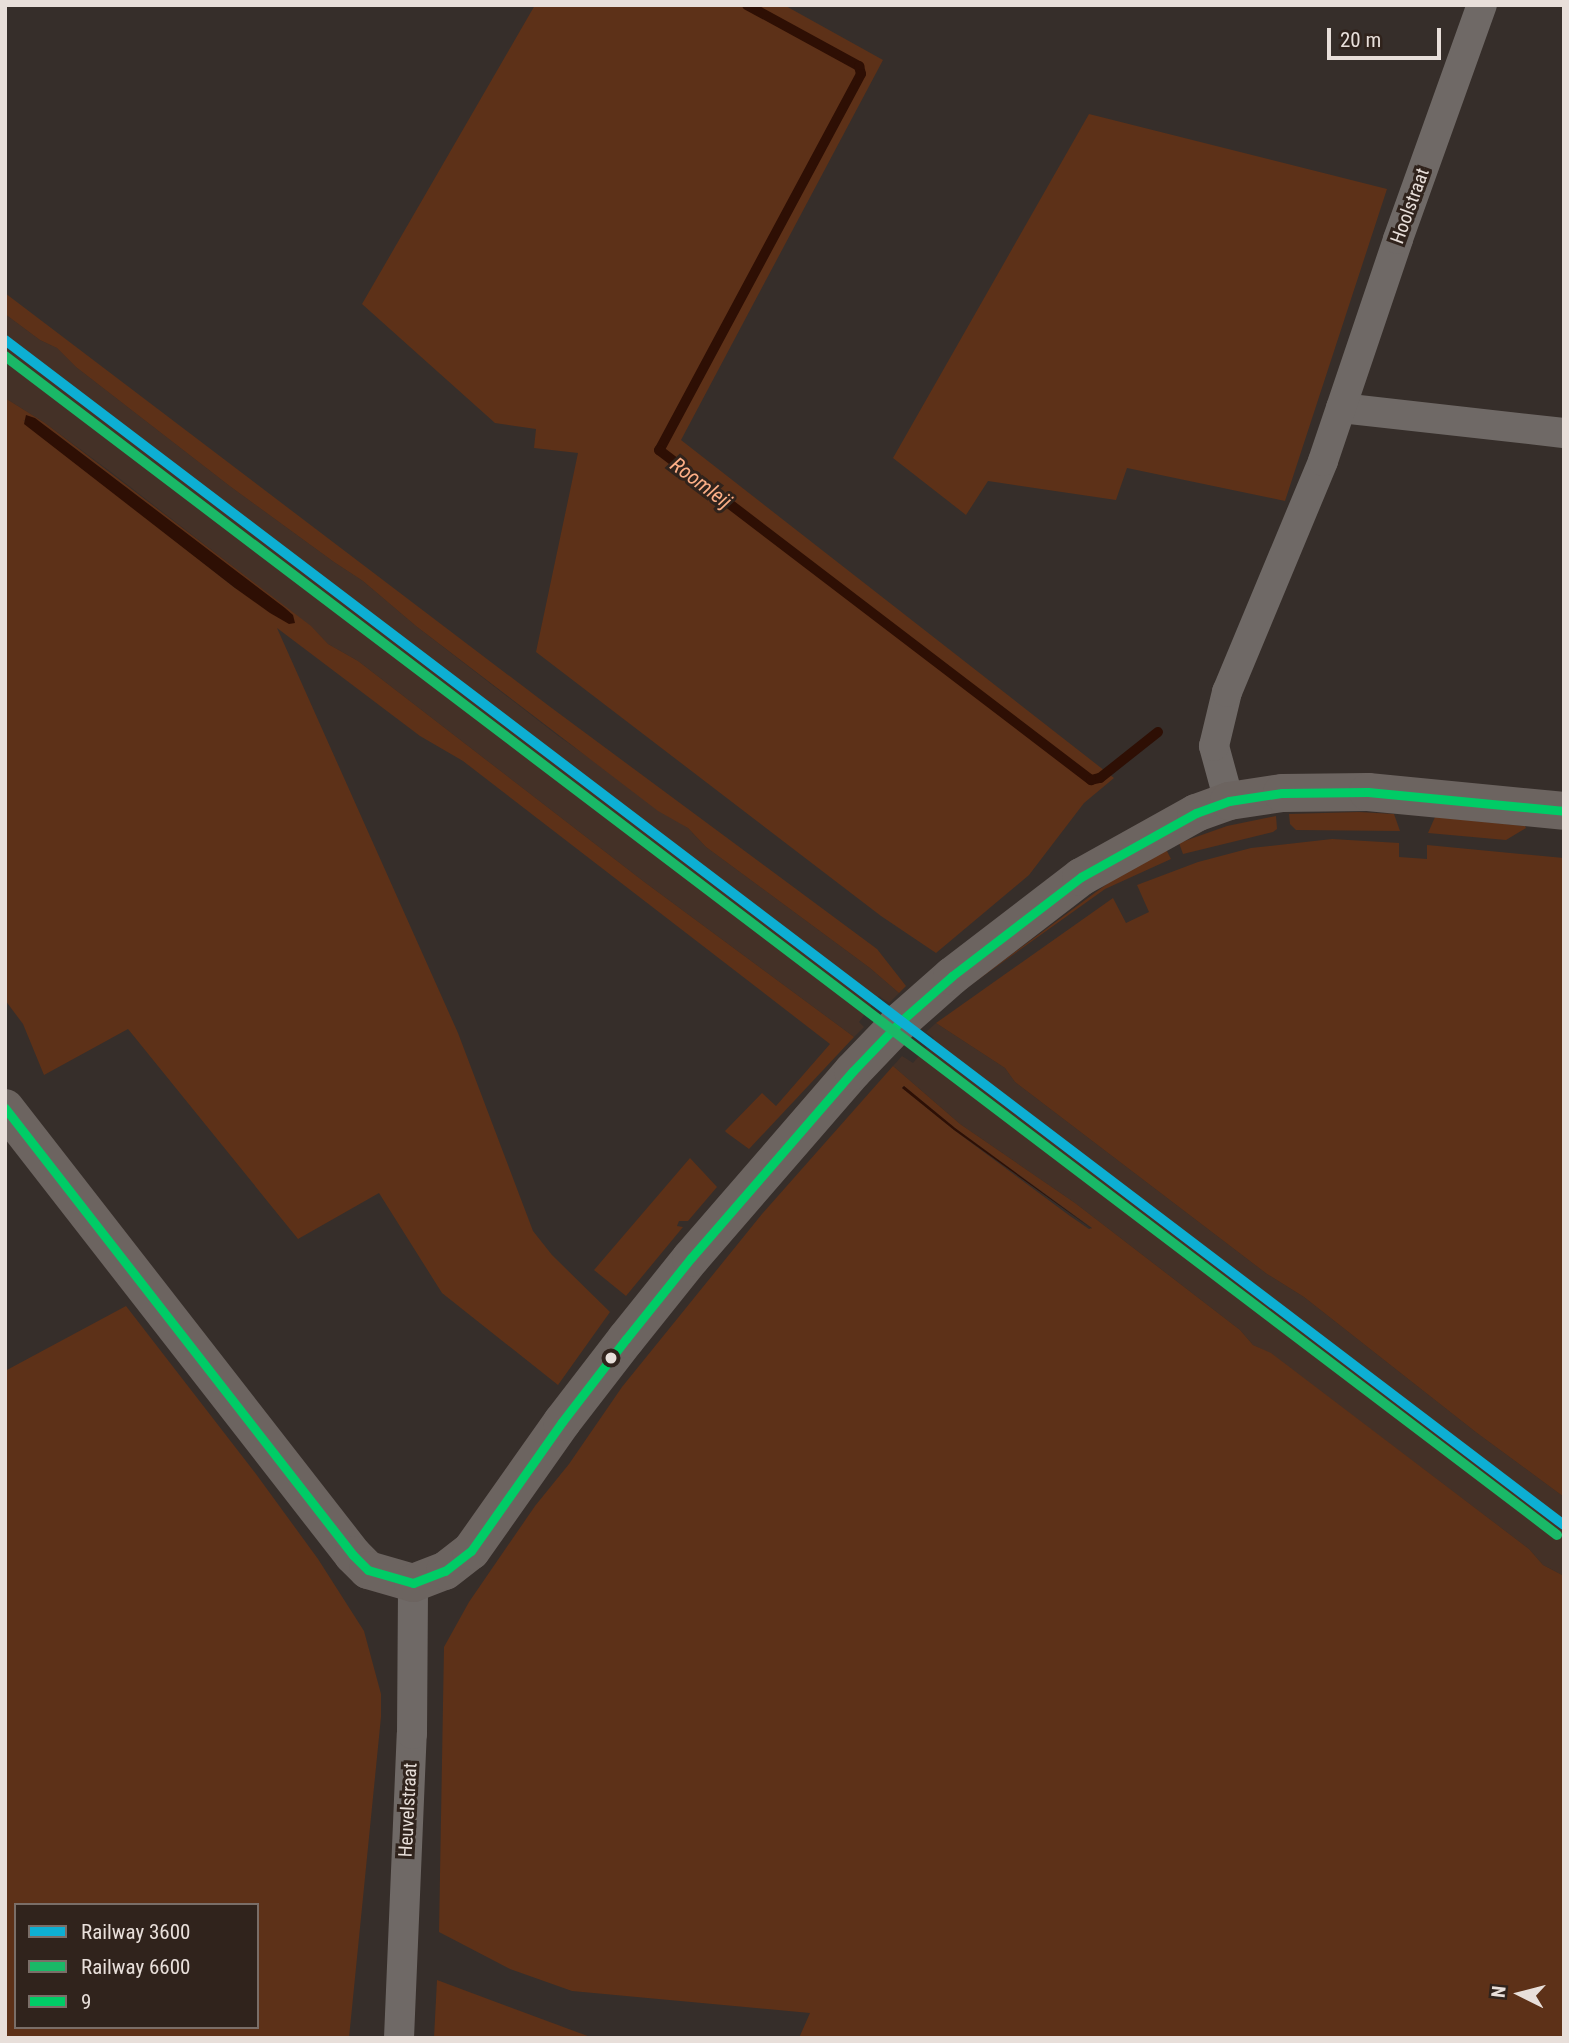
<!DOCTYPE html>
<style>
body{margin:0}
#map{position:relative;width:1569px;height:2043px;overflow:hidden;background:#362e2a;font-family:"Roboto Condensed",sans-serif}
div>[style]{position:absolute}
[style*='--x']{left:calc(var(--x)*1px);top:calc(var(--y)*1px);width:calc(var(--w)*1px);rotate:calc(var(--a)*1deg)}
.built>*{inset:0;background:#443127}
.green>*{inset:0;background:#5d3118}
.water>*{inset:0;background:#2e0f04}
.stream>*{height:10px;margin:-5px;padding:0 5px;transform-origin:5px;border-radius:5px;background:#2e0f04}
.street>*{height:30px;margin:-15px;padding:0 15px;transform-origin:15px;border-radius:15px;background:#6f6966}
.secondary>*{height:38px;margin:-19px;padding:0 19px;transform-origin:19px;border-radius:19px;background:#6c6460}
.bus-1>*{height:9px;margin:-4.5px;padding:0 4.5px;transform-origin:4.5px;border-radius:4.5px;background:#0c6}
.rail-1>*{height:10px;margin:-5px;padding:0 5px;transform-origin:5px;border-radius:5px;background:#0dafd3}
.rail-2>*{height:10px;margin:-5px;padding:0 5px;transform-origin:5px;border-radius:5px;background:#1ab867}
.dots>*{width:19px;height:19px;translate:-50% -50%;box-sizing:border-box;border:4px solid #30231c;border-radius:50%}
span{translate:-50% -50%;white-space:nowrap;text-align:center;line-height:1.15;-webkit-text-stroke:6px #30231c;paint-order:stroke}
.street-label{font-size:19px;color:#e8dfda}
.water-label{font-size:21px;color:#fcae86;font-style:italic}
.frame{position:absolute;inset:0;border:7px solid #e8dfda;pointer-events:none}
.legend{position:absolute;left:14px;top:1903px;width:245px;height:126px;box-sizing:border-box;background:#30231c;border:2px solid #7a6e68;margin:0;padding:9px 12px;list-style:none;font-size:21px;color:#e8dfda}
.legend li{display:flex;align-items:center;gap:14px;height:35px}
.legend b{width:35px;border:2px solid #7a6e68}
.north{position:absolute;left:1485px;top:1959px;width:70px;height:70px;-webkit-text-stroke:5px #30231c;paint-order:stroke;rotate:276deg;font-size:19px;font-weight:700;line-height:28px;text-align:center;color:#e8dfda}
.north::after{content:'';display:block;margin:auto;width:24px;height:32px;background:#e8dfda;clip-path:polygon(50% 0,100% 100%,50% 72%,0 100%)}
.scale{position:absolute;left:1327px;top:28px;width:114px;height:32px;box-sizing:border-box;border:4px solid #e8dfda;border-top:0;padding-left:9px;font-size:21px;line-height:24px;white-space:nowrap;color:#e8dfda;-webkit-text-stroke:5px #30231c;paint-order:stroke}
</style>
<div id="map">
<div class="built">
<i style="clip-path:polygon(5px 314px,40px 340px,57px 348px,76px 367px,231px 487px,334px 562px,363px 581px,416px 626px,557px 735px,688px 828px,706px 847px,870px 968px,899px 993px,889px 1003px,879px 996px,859px 1022px,864px 1027px,854px 1037px,643px 881px,358px 661px,328px 644px,310px 626px,111px 472px,45px 423px,5px 398px)"></i>
<i style="clip-path:polygon(936px 1023px,1005px 1068px,1015px 1082px,1267px 1274px,1304px 1297px,1477px 1433px,1564px 1497px,1564px 1576px,1543px 1565px,1529px 1549px,1271px 1354px,1253px 1345px,1240px 1330px,1075px 1203px,960px 1124px,893px 1066px,902px 1056px,913px 1063px,934px 1038px,926px 1032px)"></i>
</div>
<div class="green">
<i style="clip-path:polygon(535px 5px,784px 5px,883px 60px,681px 440px,1114px 778px,1084px 803px,1029px 875px,936px 953px,881px 916px,536px 652px,578px 453px,534px 448px,536px 429px,495px 423px,362px 304px)"></i>
<i style="clip-path:polygon(1089px 114px,1387px 189px,1285px 501px,1127px 468px,1116px 500px,988px 481px,966px 515px,893px 458px)"></i>
<i style="clip-path:polygon(5px 293px,549px 706px,877px 949px,906px 986px,899px 993px,870px 968px,706px 847px,688px 828px,658px 811px,416px 626px,363px 581px,334px 562px,231px 487px,76px 367px,57px 348px,40px 340px,5px 314px)"></i>
<i style="clip-path:polygon(evenodd,5px 398px,45px 423px,311px 626px,328px 644px,358px 661px,643px 881px,854px 1037px,749px 1149px,727px 1133px,725px 1131px,762px 1093px,776px 1106px,830px 1044px,463px 761px,420px 736px,277px 628px,458px 1033px,533px 1231px,552px 1255px,610px 1312px,558px 1385px,442px 1293px,379px 1193px,298px 1239px,128px 1029px,44px 1075px,23px 1024px,5px 1000px,5px 398px,23px 420px,56px 434px,284px 608px,235px 588px,23px 420px)"></i>
<i style="clip-path:polygon(1359px 812px,1394px 814px,1400px 831px,1296px 830px,1290px 824px,1289px 814px)"></i>
<i style="clip-path:polygon(1276px 816px,1277px 829px,1273px 832px,1183px 854px,1179px 843px,1227px 826px)"></i>
<i style="clip-path:polygon(1435px 817px,1525px 826px,1526px 828px,1506px 840px,1428px 833px)"></i>
<i style="clip-path:polygon(1332px 839px,1399px 843px,1399px 857px,1427px 859px,1427px 845px,1564px 858px,1564px 1497px,1477px 1433px,1304px 1297px,1267px 1274px,1015px 1082px,1005px 1068px,936px 1023px,1113px 898px,1126px 923px,1149px 912px,1137px 885px,1198px 862px,1251px 848px)"></i>
<i style="clip-path:polygon(1166px 849px,1171px 859px,1105px 889px,965px 989px,1115px 878px)"></i>
<i style="clip-path:polygon(evenodd,893px 1066px,960px 1124px,1075px 1203px,1240px 1330px,1253px 1345px,1271px 1353px,1529px 1549px,1543px 1565px,1564px 1576px,1564px 2038px,799px 2038px,810px 2013px,572px 1991px,510px 1969px,439px 1932px,444px 1647px,469px 1602px,535px 1506px,569px 1464px,622px 1387px,762px 1214px,893px 1066px,904px 1086px,955px 1128px,1092px 1228px,1089px 1229px,1070px 1216px,954px 1130px,902px 1088px,904px 1086px)"></i>
<i style="clip-path:polygon(690px 1158px,717px 1187px,688px 1221px,679px 1221px,677px 1226px,683px 1227px,626px 1296px,594px 1270px)"></i>
<i style="clip-path:polygon(evenodd,126px 1306px,256px 1474px,318px 1559px,364px 1631px,381px 1694px,381px 1717px,349px 2038px,5px 2038px,5px 1371px,126px 1306px,16px 1905px,257px 1905px,257px 2027px,16px 2027px,16px 1905px)"></i>
<i style="clip-path:polygon(437px 1980px,593px 2038px,434px 2038px)"></i>
</div>
<div class="water">
<i style="clip-path:polygon(26px 415px,35px 418px,285px 608px,293px 615px,295px 623px,289px 624px,270px 613px,235px 588px,24px 424px)"></i>
<i style="clip-path:polygon(904px 1086px,955px 1128px,1095px 1231px,954px 1130px,902px 1088px)"></i>
</div>
<div class="stream">
<i style="--x:747;--y:5;--w:128;--a:28.6"></i>
<i style="--x:859;--y:66;--w:8;--a:76"></i>
<i style="--x:861;--y:74;--w:427;--a:118.2"></i>
<i style="--x:659;--y:450;--w:544;--a:37.38"></i>
<i style="--x:1091;--y:780;--w:9;--a:-13"></i>
<i style="--x:1100;--y:778;--w:74;--a:-38.4"></i>
</div>
<div class="street">
<i style="--x:1341;--y:408;--w:224;--a:6.4"></i>
<i style="--x:1229;--y:801;--w:57;--a:-105.3"></i>
<i style="--x:1214;--y:746;--w:56;--a:-76.5"></i>
<i style="--x:1227;--y:692;--w:250;--a:-67.4"></i>
<i style="--x:1323;--y:461;--w:234;--a:-71.3"></i>
<i style="--x:1398;--y:239;--w:249;--a:-70.3"></i>
<i style="--x:399;--y:2038;--w:304;--a:-87.6"></i>
<i style="--x:412;--y:1734;--w:151;--a:-89.6"></i>
</div>
<div class="secondary">
<i style="--x:5;--y:1108;--w:566;--a:52.1"></i>
<i style="--x:353;--y:1555;--w:21;--a:45"></i>
<i style="--x:368;--y:1570;--w:47;--a:16.1"></i>
<i style="--x:413;--y:1583;--w:34;--a:-21"></i>
<i style="--x:445;--y:1571;--w:33;--a:-38"></i>
<i style="--x:471;--y:1551;--w:158;--a:-54.8"></i>
<i style="--x:562;--y:1422;--w:105;--a:-52.4"></i>
<i style="--x:626;--y:1339;--w:104;--a:-51.3"></i>
<i style="--x:691;--y:1258;--w:247;--a:-49.1"></i>
<i style="--x:853;--y:1071;--w:69;--a:-46.2"></i>
<i style="--x:901;--y:1021;--w:68;--a:-41.4"></i>
<i style="--x:952;--y:976;--w:163;--a:-37.5"></i>
<i style="--x:1081;--y:877;--w:132;--a:-29.1"></i>
<i style="--x:1196;--y:813;--w:35;--a:-20"></i>
<i style="--x:1229;--y:801;--w:54;--a:-8.6"></i>
<i style="--x:1282;--y:793;--w:86;--a:-0.7"></i>
<i style="--x:1368;--y:792;--w:197;--a:5.5"></i>
</div>
<div class="bus-1">
<i style="--x:5;--y:1108;--w:566;--a:52.1"></i>
<i style="--x:353;--y:1555;--w:21;--a:45"></i>
<i style="--x:368;--y:1570;--w:47;--a:16.1"></i>
<i style="--x:413;--y:1583;--w:34;--a:-21"></i>
<i style="--x:445;--y:1571;--w:33;--a:-38"></i>
<i style="--x:471;--y:1551;--w:158;--a:-54.8"></i>
<i style="--x:562;--y:1422;--w:105;--a:-52.4"></i>
<i style="--x:626;--y:1339;--w:104;--a:-51.3"></i>
<i style="--x:691;--y:1258;--w:247;--a:-49.1"></i>
<i style="--x:853;--y:1071;--w:69;--a:-46.2"></i>
<i style="--x:901;--y:1021;--w:68;--a:-41.4"></i>
<i style="--x:952;--y:976;--w:163;--a:-37.5"></i>
<i style="--x:1081;--y:877;--w:132;--a:-29.1"></i>
<i style="--x:1196;--y:813;--w:35;--a:-20"></i>
<i style="--x:1229;--y:801;--w:54;--a:-8.6"></i>
<i style="--x:1282;--y:793;--w:86;--a:-0.7"></i>
<i style="--x:1368;--y:792;--w:197;--a:5.5"></i>
</div>
<div class="rail-1">
<i style="--x:5;--y:340;--w:1958;--a:37.24"></i>
</div>
<div class="rail-2">
<i style="--x:5;--y:356;--w:1949;--a:37.22"></i>
</div>
<div class="dots">
<i style="left:611px;top:1358px;background:#e8dfda"></i>
</div>
<div class="street-label">
<span style="left:1410px;top:206px;rotate:-70deg">Hoolstraat</span>
<span style="left:408px;top:1810px;rotate:-87deg">Heuvelstraat</span>
</div>
<div class="water-label">
<span style="left:701px;top:483px;rotate:37deg">Roomleij</span>
</div>
<div class="frame"></div>
<ul class="legend">
<li><b style="height:9px;background:#0dafd3"></b>Railway 3600</li>
<li><b style="height:9px;background:#1ab867"></b>Railway 6600</li>
<li><b style="height:9px;background:#0c6"></b>9</li>
</ul>
<div class="north">N</div>
<div class="scale">20 m</div>
</div>
